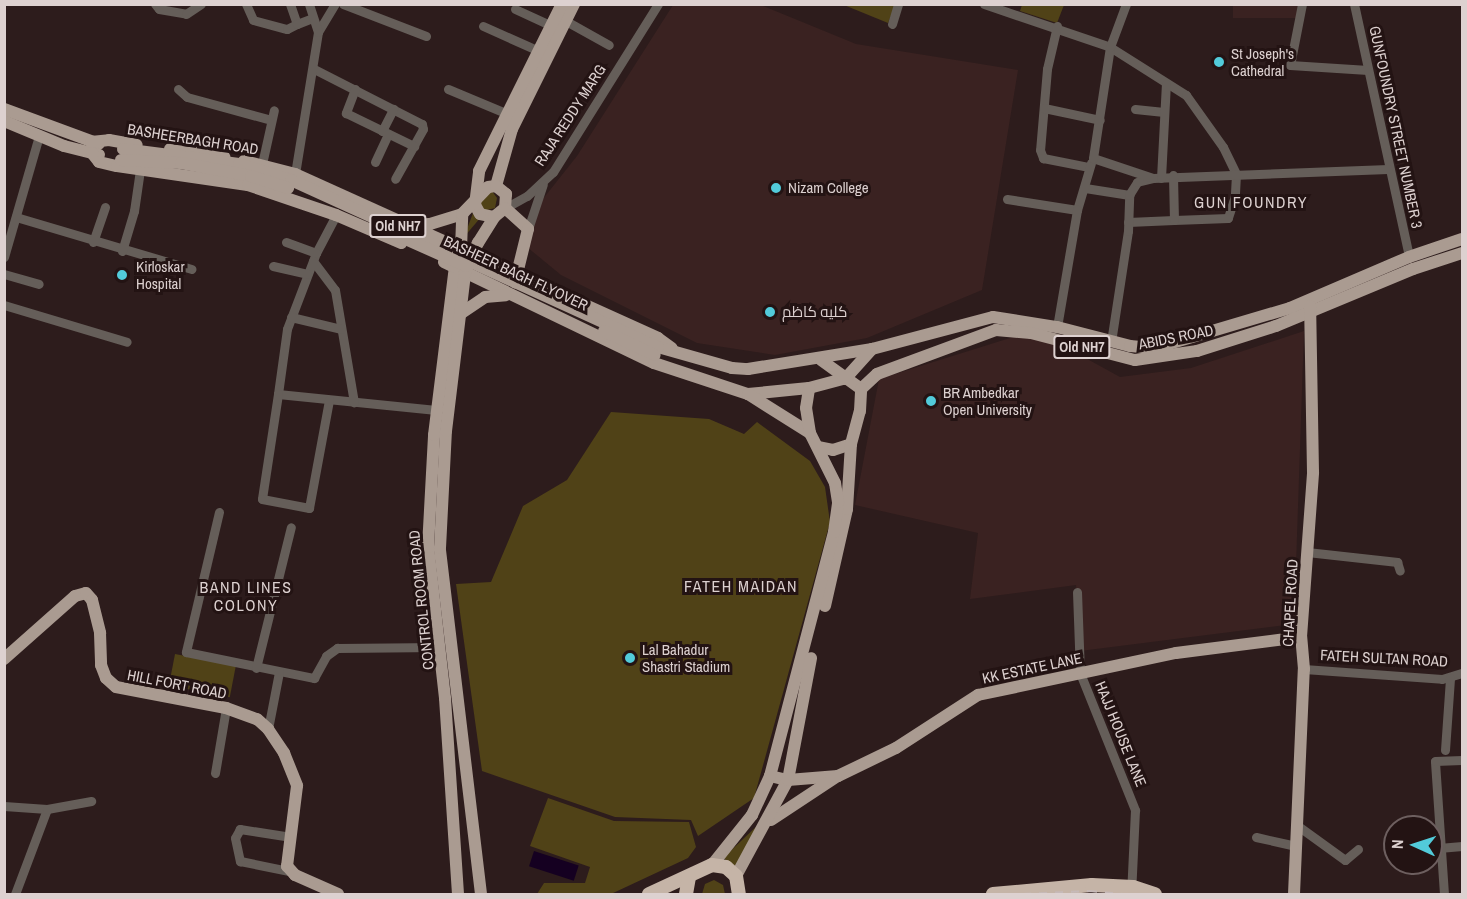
<!DOCTYPE html>
<meta charset="utf-8">
<style>
body{margin:0}
#map{position:relative;width:1467px;height:899px;overflow:hidden;background:#2d1c1c;font-family:"Archivo Narrow",Cairo,sans-serif}
div>[style]{position:absolute}
[style*='--x']{left:calc(var(--x)*1px);top:calc(var(--y)*1px);width:calc(var(--w)*1px);rotate:calc(var(--a)*1deg)}
.built>*{inset:0;background:#3a2221;transform-origin:0 0}
.green>*{inset:0;background:#504217;transform-origin:0 0}
.water>*{inset:0;background:#150021;transform-origin:0 0}
.minor>*{height:9px;margin:-4.5px;padding:0 4.5px;transform-origin:4.5px;border-radius:4.5px;background:#655e59}
.major>*{height:12px;margin:-6px;padding:0 6px;transform-origin:6px;border-radius:6px;background:#aa9b91}
.highway>*{height:14px;margin:-7px;padding:0 7px;transform-origin:7px;border-radius:7px;background:#c5b4a7}
.rail>*{height:2px;margin-top:-1px;transform-origin:0;background:repeating-linear-gradient(90deg,#c6b9b8 0 8px,transparent 0 16px)}
.major-bridge>*{height:12px;margin:-6px;padding:0 6px;transform-origin:6px;border-radius:6px;background:#aa9b91}
.dots>*{width:16px;height:16px;translate:-50% -50%;box-sizing:border-box;border:3px solid #231313;border-radius:50%}
span{translate:-50% -50%;white-space:nowrap;text-align:center;line-height:1.15;-webkit-text-stroke:6px #231313;paint-order:stroke}
.shield-label span{padding:2px 4px;background:#231313;border:2px solid;border-radius:4px;-webkit-text-stroke-width:0}
.shield-label{font-size:14px;color:#ddd1d0;font-weight:700}
.poi-label{font-size:15px;color:#ddd1d0}
.left{translate:0 -50%;text-align:left}
.street-label{font-size:15px;color:#ddd1d0}
.neighbourhood-label{font-size:16px;color:#ddd1d0;letter-spacing:1.5px}
.frame{position:absolute;inset:0;border:6px solid #ddd1d0;pointer-events:none}
.north{position:absolute;left:1383px;top:815px;width:60px;height:60px;box-sizing:border-box;background:#231313;border:2px solid #6d5f5f;border-radius:50%;rotate:273deg;font-size:16px;font-weight:700;line-height:24px;text-align:center;color:#ddd1d0}
.north::after{content:'';display:block;margin:auto;width:21px;height:27px;background:#52cbda;clip-path:polygon(50% 0,100% 100%,50% 72%,0 100%)}
</style>
<div id="map">
<div class="built">
<i style="clip-path:polygon(673px 5px,761px 5px,856px 44px,1018px 70px,982px 290px,867px 338px,775px 355px,697px 343px,561px 275px,527px 247px,527px 219px,577px 156px)"></i>
<i style="left:1233px;top:5px;width:65px;height:13px"></i>
<i style="clip-path:polygon(1304px 331px,1294px 624px,1080px 651px,1076px 585px,970px 599px,978px 533px,855px 505px,879px 379px,1023px 334px,1080px 355px,1120px 377px,1191px 368px)"></i>
</div>
<div class="green">
<i style="clip-path:polygon(892px 4px,895px 6px,888px 23px,844px 5px)"></i>
<i style="clip-path:polygon(1022px 5px,1064px 5px,1057px 23px,1020px 11px)"></i>
<i style="clip-path:polygon(492px 191px,497px 198px,495px 208px,487px 210px,464px 237px,476px 205px)"></i>
<i style="clip-path:polygon(611px 412px,709px 419px,744px 434px,757px 422px,810px 461px,825px 487px,830px 522px,754px 798px,698px 836px,691px 820px,615px 817px,482px 771px,456px 584px,491px 582px,523px 506px,567px 480px)"></i>
<i style="left:175px;top:654px;width:62px;height:32px;rotate:11deg"></i>
<i style="clip-path:polygon(548px 798px,614px 821px,689px 822px,696px 847px,688px 858px,611px 894px,537px 894px,544px 883px,585px 883px,590px 867px,530px 846px)"></i>
<i style="clip-path:polygon(758px 825px,738px 868px,723px 858px)"></i>
<i style="clip-path:polygon(714px 880px,723px 885px,725px 894px,702px 894px,705px 884px)"></i>
</div>
<div class="water">
<i style="left:534px;top:851px;width:47px;height:16px;rotate:18deg"></i>
</div>
<div class="minor">
<i style="--x:155;--y:4;--w:6;--a:51"></i>
<i style="--x:159;--y:9;--w:27;--a:10"></i>
<i style="--x:186;--y:14;--w:18;--a:-34"></i>
<i style="--x:246;--y:4;--w:17;--a:66"></i>
<i style="--x:253;--y:20;--w:35;--a:15"></i>
<i style="--x:287;--y:29;--w:11;--a:-27"></i>
<i style="--x:290;--y:4;--w:21;--a:71"></i>
<i style="--x:297;--y:24;--w:17;--a:-21"></i>
<i style="--x:343;--y:4;--w:89;--a:21.1"></i>
<i style="--x:984;--y:4;--w:133;--a:18.8"></i>
<i style="--x:1110;--y:47;--w:90;--a:32.3"></i>
<i style="--x:1186;--y:95;--w:64;--a:54.6"></i>
<i style="--x:1223;--y:147;--w:30;--a:64"></i>
<i style="--x:1236;--y:174;--w:22;--a:93"></i>
<i style="--x:1235;--y:196;--w:23;--a:108"></i>
<i style="--x:1228;--y:218;--w:54;--a:177.9"></i>
<i style="--x:1302;--y:4;--w:62;--a:101.1"></i>
<i style="--x:1290;--y:65;--w:78;--a:3.7"></i>
<i style="--x:1354;--y:4;--w:259;--a:77.7"></i>
<i style="--x:515;--y:9;--w:41;--a:24.7"></i>
<i style="--x:566;--y:21;--w:49;--a:29.2"></i>
<i style="--x:892;--y:24;--w:21;--a:-73"></i>
<i style="--x:483;--y:26;--w:61;--a:24.1"></i>
<i style="--x:1057;--y:26;--w:44;--a:103.1"></i>
<i style="--x:1047;--y:69;--w:81;--a:94.9"></i>
<i style="--x:1040;--y:150;--w:9;--a:69"></i>
<i style="--x:1043;--y:158;--w:47;--a:11.1"></i>
<i style="--x:318;--y:32;--w:33;--a:-59"></i>
<i style="--x:314;--y:69;--w:121;--a:27"></i>
<i style="--x:422;--y:124;--w:5;--a:79"></i>
<i style="--x:423;--y:129;--w:57;--a:119.2"></i>
<i style="--x:178;--y:89;--w:12;--a:42"></i>
<i style="--x:187;--y:97;--w:87;--a:15.3"></i>
<i style="--x:355;--y:89;--w:26;--a:111"></i>
<i style="--x:346;--y:113;--w:76;--a:25.9"></i>
<i style="--x:448;--y:89;--w:65;--a:22.6"></i>
<i style="--x:1044;--y:108;--w:57;--a:12.1"></i>
<i style="--x:1135;--y:109;--w:29;--a:6"></i>
<i style="--x:382;--y:131;--w:25;--a:-63"></i>
<i style="--x:375;--y:162;--w:31;--a:-65"></i>
<i style="--x:262;--y:164;--w:55;--a:-77.5"></i>
<i style="--x:295;--y:174;--w:144;--a:-80.8"></i>
<i style="--x:318;--y:32;--w:29;--a:-108"></i>
<i style="--x:1153;--y:178;--w:235;--a:-2.2"></i>
<i style="--x:1161;--y:178;--w:94;--a:-87"></i>
<i style="--x:1085;--y:188;--w:45;--a:9"></i>
<i style="--x:1007;--y:199;--w:71;--a:8.9"></i>
<i style="--x:1077;--y:210;--w:49;--a:-73.4"></i>
<i style="--x:505;--y:208;--w:25;--a:-29"></i>
<i style="--x:527;--y:196;--w:35;--a:-43"></i>
<i style="--x:553;--y:172;--w:198;--a:-58"></i>
<i style="--x:336;--y:215;--w:43;--a:117.8"></i>
<i style="--x:316;--y:253;--w:81;--a:110.9"></i>
<i style="--x:287;--y:329;--w:66;--a:97.9"></i>
<i style="--x:278;--y:394;--w:159;--a:5.8"></i>
<i style="--x:16;--y:217;--w:183;--a:16.5"></i>
<i style="--x:1128;--y:222;--w:46;--a:-2.5"></i>
<i style="--x:1174;--y:220;--w:45;--a:-91.3"></i>
<i style="--x:528;--y:229;--w:47;--a:-71.6"></i>
<i style="--x:93;--y:242;--w:37;--a:-71"></i>
<i style="--x:286;--y:242;--w:32;--a:20"></i>
<i style="--x:122;--y:251;--w:42;--a:-73.3"></i>
<i style="--x:134;--y:211;--w:41;--a:-81.7"></i>
<i style="--x:4;--y:257;--w:126;--a:-73.9"></i>
<i style="--x:313;--y:261;--w:36;--a:53"></i>
<i style="--x:335;--y:290;--w:114;--a:80.4"></i>
<i style="--x:273;--y:266;--w:35;--a:13"></i>
<i style="--x:4;--y:274;--w:36;--a:16"></i>
<i style="--x:4;--y:305;--w:128;--a:16.7"></i>
<i style="--x:291;--y:317;--w:51;--a:13.5"></i>
<i style="--x:1057;--y:327;--w:119;--a:-80.3"></i>
<i style="--x:1111;--y:342;--w:112;--a:-81.3"></i>
<i style="--x:1128;--y:231;--w:36;--a:-88"></i>
<i style="--x:1129;--y:195;--w:15;--a:-58"></i>
<i style="--x:1137;--y:182;--w:16;--a:-14"></i>
<i style="--x:1153;--y:178;--w:63;--a:-161.6"></i>
<i style="--x:1093;--y:158;--w:112;--a:-81.3"></i>
<i style="--x:1110;--y:47;--w:46;--a:-69.6"></i>
<i style="--x:278;--y:394;--w:106;--a:98.7"></i>
<i style="--x:262;--y:499;--w:48;--a:10.8"></i>
<i style="--x:309;--y:508;--w:110;--a:-79.5"></i>
<i style="--x:219;--y:512;--w:144;--a:103.3"></i>
<i style="--x:186;--y:652;--w:131;--a:11.5"></i>
<i style="--x:314;--y:678;--w:25;--a:-61"></i>
<i style="--x:326;--y:656;--w:14;--a:-36"></i>
<i style="--x:337;--y:648;--w:102;--a:-0.6"></i>
<i style="--x:1307;--y:552;--w:91;--a:6.3"></i>
<i style="--x:1397;--y:562;--w:9;--a:72"></i>
<i style="--x:1077;--y:592;--w:81;--a:87.9"></i>
<i style="--x:1080;--y:673;--w:148;--a:68.1"></i>
<i style="--x:1135;--y:810;--w:84;--a:92.7"></i>
<i style="--x:256;--y:668;--w:145;--a:-76.1"></i>
<i style="--x:1304;--y:669;--w:138;--a:4.1"></i>
<i style="--x:1442;--y:679;--w:21;--a:-17"></i>
<i style="--x:268;--y:729;--w:58;--a:-79.1"></i>
<i style="--x:1445;--y:750;--w:72;--a:-86"></i>
<i style="--x:215;--y:773;--w:66;--a:-80.4"></i>
<i style="--x:4;--y:806;--w:43;--a:4"></i>
<i style="--x:47;--y:809;--w:91;--a:110.6"></i>
<i style="--x:47;--y:809;--w:45;--a:-10.3"></i>
<i style="--x:1298;--y:826;--w:58;--a:35.9"></i>
<i style="--x:1345;--y:860;--w:17;--a:-40"></i>
<i style="--x:291;--y:837;--w:52;--a:-171.1"></i>
<i style="--x:240;--y:829;--w:10;--a:119"></i>
<i style="--x:235;--y:838;--w:24;--a:78"></i>
<i style="--x:240;--y:861;--w:54;--a:11.7"></i>
<i style="--x:1256;--y:837;--w:41;--a:12.7"></i>
<i style="--x:1439;--y:848;--w:23;--a:-5"></i>
<i style="--x:1444;--y:894;--w:133;--a:-93.9"></i>
<i style="--x:1435;--y:761;--w:27;--a:-2"></i>
</div>
<div class="major">
<i style="--x:4;--y:109;--w:101;--a:20.2"></i>
<i style="--x:4;--y:121;--w:65;--a:22.6"></i>
<i style="--x:64;--y:146;--w:36;--a:14"></i>
<i style="--x:91;--y:142;--w:18;--a:-6"></i>
<i style="--x:109;--y:140;--w:28;--a:10"></i>
<i style="--x:170;--y:149;--w:55;--a:8.4"></i>
<i style="--x:92;--y:153;--w:11;--a:52"></i>
<i style="--x:99;--y:162;--w:18;--a:13"></i>
<i style="--x:117;--y:166;--w:132;--a:8.3"></i>
<i style="--x:248;--y:185;--w:93;--a:18.8"></i>
<i style="--x:336;--y:215;--w:71;--a:23.3"></i>
<i style="--x:244;--y:161;--w:53;--a:14.3"></i>
<i style="--x:295;--y:174;--w:398;--a:24.3"></i>
<i style="--x:658;--y:338;--w:17;--a:36"></i>
<i style="--x:496;--y:186;--w:59;--a:-74.3"></i>
<i style="--x:512;--y:129;--w:140;--a:-63.6"></i>
<i style="--x:505;--y:208;--w:31;--a:42"></i>
<i style="--x:528;--y:229;--w:55;--a:103.8"></i>
<i style="--x:494;--y:217;--w:14;--a:-168"></i>
<i style="--x:480;--y:214;--w:10;--a:-119"></i>
<i style="--x:475;--y:205;--w:34;--a:-83"></i>
<i style="--x:479;--y:171;--w:186;--a:-63.6"></i>
<i style="--x:411;--y:225;--w:19;--a:-3"></i>
<i style="--x:430;--y:224;--w:34;--a:-17"></i>
<i style="--x:444;--y:262;--w:233;--a:25.7"></i>
<i style="--x:654;--y:363;--w:99;--a:18.3"></i>
<i style="--x:748;--y:394;--w:61;--a:-5.6"></i>
<i style="--x:809;--y:388;--w:34;--a:-15"></i>
<i style="--x:460;--y:314;--w:30;--a:-34"></i>
<i style="--x:485;--y:297;--w:21;--a:-5"></i>
<i style="--x:658;--y:347;--w:77;--a:15.8"></i>
<i style="--x:732;--y:368;--w:16;--a:4"></i>
<i style="--x:748;--y:369;--w:126;--a:-9.2"></i>
<i style="--x:872;--y:349;--w:125;--a:-14.8"></i>
<i style="--x:993;--y:317;--w:65;--a:8.9"></i>
<i style="--x:1057;--y:327;--w:75;--a:14.6"></i>
<i style="--x:1130;--y:346;--w:25;--a:5"></i>
<i style="--x:1155;--y:348;--w:141;--a:-16.5"></i>
<i style="--x:1290;--y:308;--w:129;--a:-23.2"></i>
<i style="--x:1409;--y:257;--w:56;--a:-18.8"></i>
<i style="--x:821;--y:360;--w:49;--a:35.9"></i>
<i style="--x:845;--y:379;--w:40;--a:-48"></i>
<i style="--x:861;--y:389;--w:22;--a:-43"></i>
<i style="--x:877;--y:374;--w:127;--a:-20.3"></i>
<i style="--x:996;--y:330;--w:35;--a:5"></i>
<i style="--x:1031;--y:333;--w:107;--a:14.6"></i>
<i style="--x:1135;--y:360;--w:63;--a:-8.3"></i>
<i style="--x:1197;--y:351;--w:83;--a:-17.6"></i>
<i style="--x:1276;--y:326;--w:148;--a:-22.6"></i>
<i style="--x:1413;--y:269;--w:52;--a:-18.1"></i>
<i style="--x:748;--y:394;--w:73;--a:32.2"></i>
<i style="--x:819;--y:447;--w:14;--a:12"></i>
<i style="--x:833;--y:450;--w:19;--a:-18"></i>
<i style="--x:825;--y:606;--w:99;--a:-77.2"></i>
<i style="--x:847;--y:509;--w:65;--a:-86.5"></i>
<i style="--x:851;--y:444;--w:34;--a:-75"></i>
<i style="--x:860;--y:411;--w:22;--a:-87"></i>
<i style="--x:4;--y:659;--w:95;--a:-41.6"></i>
<i style="--x:75;--y:596;--w:11;--a:-15"></i>
<i style="--x:86;--y:593;--w:9;--a:49"></i>
<i style="--x:92;--y:600;--w:34;--a:76"></i>
<i style="--x:100;--y:633;--w:32;--a:88"></i>
<i style="--x:101;--y:665;--w:14;--a:69"></i>
<i style="--x:106;--y:678;--w:13;--a:42"></i>
<i style="--x:116;--y:687;--w:112;--a:10.8"></i>
<i style="--x:226;--y:708;--w:33;--a:20"></i>
<i style="--x:257;--y:719;--w:15;--a:42"></i>
<i style="--x:268;--y:729;--w:29;--a:56"></i>
<i style="--x:284;--y:753;--w:35;--a:68"></i>
<i style="--x:297;--y:786;--w:81;--a:97.1"></i>
<i style="--x:287;--y:866;--w:12;--a:48"></i>
<i style="--x:295;--y:875;--w:47;--a:23.8"></i>
<i style="--x:770;--y:776;--w:18;--a:13"></i>
<i style="--x:788;--y:780;--w:50;--a:-4.6"></i>
<i style="--x:838;--y:776;--w:64;--a:-25.8"></i>
<i style="--x:896;--y:748;--w:98;--a:-32.9"></i>
<i style="--x:978;--y:695;--w:202;--a:-12"></i>
<i style="--x:1176;--y:653;--w:126;--a:-7.3"></i>
<i style="--x:771;--y:820;--w:78;--a:-33.5"></i>
<i style="--x:712;--y:865;--w:64;--a:-51.3"></i>
<i style="--x:752;--y:815;--w:43;--a:-65.2"></i>
<i style="--x:770;--y:776;--w:252;--a:-75.3"></i>
<i style="--x:834;--y:532;--w:30;--a:-82"></i>
<i style="--x:838;--y:502;--w:19;--a:-99"></i>
<i style="--x:835;--y:483;--w:56;--a:-116.6"></i>
<i style="--x:810;--y:433;--w:25;--a:-99"></i>
<i style="--x:806;--y:408;--w:20;--a:-81"></i>
<i style="--x:736;--y:876;--w:109;--a:-61.6"></i>
<i style="--x:788;--y:780;--w:124;--a:-79.3"></i>
<i style="--x:458;--y:894;--w:196;--a:-93.8"></i>
<i style="--x:445;--y:698;--w:152;--a:-96.4"></i>
<i style="--x:428;--y:547;--w:112;--a:-86.9"></i>
<i style="--x:434;--y:435;--w:169;--a:-82.9"></i>
<i style="--x:455;--y:267;--w:18;--a:-71"></i>
<i style="--x:461;--y:250;--w:36;--a:-88"></i>
<i style="--x:462;--y:214;--w:37;--a:-46"></i>
<i style="--x:488;--y:187;--w:8;--a:-7"></i>
<i style="--x:496;--y:186;--w:13;--a:39"></i>
<i style="--x:506;--y:194;--w:14;--a:94"></i>
<i style="--x:481;--y:894;--w:348;--a:-96.8"></i>
<i style="--x:440;--y:548;--w:117;--a:-87.1"></i>
<i style="--x:446;--y:431;--w:159;--a:-83.1"></i>
<i style="--x:465;--y:273;--w:33;--a:-67"></i>
<i style="--x:478;--y:243;--w:31;--a:-58"></i>
<i style="--x:494;--y:217;--w:14;--a:-39"></i>
<i style="--x:1294;--y:894;--w:225;--a:-87.5"></i>
<i style="--x:1304;--y:669;--w:32;--a:-95"></i>
<i style="--x:1301;--y:637;--w:165;--a:-85.8"></i>
<i style="--x:1313;--y:472;--w:166;--a:-91"></i>
</div>
<div class="highway">
<i style="--x:649;--y:894;--w:69;--a:-24.7"></i>
<i style="--x:712;--y:865;--w:14;--a:8"></i>
<i style="--x:726;--y:867;--w:13;--a:42"></i>
<i style="--x:736;--y:876;--w:18;--a:81"></i>
<i style="--x:686;--y:894;--w:17;--a:-80"></i>
<i style="--x:993;--y:894;--w:99;--a:-5.2"></i>
<i style="--x:1092;--y:885;--w:41;--a:2.8"></i>
<i style="--x:1133;--y:887;--w:23;--a:18"></i>
</div>
<div class="rail">
<i style="--x:1023;--y:894;--w:66;--a:-2.6"></i>
<i style="--x:1089;--y:891;--w:37;--a:5"></i>
</div>
<div class="major-bridge">
<i style="--x:123;--y:149;--w:117;--a:7.4"></i>
<i style="--x:239;--y:164;--w:54;--a:17.1"></i>
<i style="--x:291;--y:180;--w:403;--a:24.5"></i>
<i style="--x:121;--y:160;--w:60;--a:2.9"></i>
<i style="--x:181;--y:163;--w:71;--a:10.5"></i>
<i style="--x:251;--y:176;--w:39;--a:18"></i>
<i style="--x:392;--y:233;--w:81;--a:24"></i>
<i style="--x:604;--y:331;--w:56;--a:25.2"></i>
</div>
<div class="dots">
<i style="left:1219px;top:62px;background:#52cbda"></i>
<i style="left:776px;top:188px;background:#52cbda"></i>
<i style="left:122px;top:275px;background:#52cbda"></i>
<i style="left:770px;top:312px;background:#52cbda"></i>
<i style="left:931px;top:401px;background:#52cbda"></i>
<i style="left:630px;top:658px;background:#52cbda"></i>
</div>
<div class="shield-label">
<span style="left:398px;top:226px">Old NH7</span>
<span style="left:1082px;top:347px">Old NH7</span>
</div>
<div class="poi-label">
<span class="left" style="left:1231px;top:62px">St Joseph's<br>Cathedral</span>
<span class="left" style="left:788px;top:188px">Nizam College</span>
<span class="left" style="left:136px;top:275px">Kirloskar<br>Hospital</span>
<span class="left" style="left:782px;top:312px">كليه كاظم</span>
<span class="left" style="left:943px;top:401px">BR Ambedkar<br>Open University</span>
<span class="left" style="left:642px;top:658px">Lal Bahadur<br>Shastri Stadium</span>
</div>
<div class="street-label">
<span style="left:570px;top:115px;rotate:-57deg">RAJA REDDY MARG</span>
<span style="left:1396px;top:127px;rotate:78deg">GUNFOUNDRY STREET NUMBER 3</span>
<span style="left:193px;top:139px;rotate:9deg">BASHEERBAGH ROAD</span>
<span style="left:516px;top:273px;rotate:25deg">BASHEER BAGH FLYOVER</span>
<span style="left:1176px;top:337px;rotate:-11deg">ABIDS ROAD</span>
<span style="left:421px;top:600px;rotate:-96deg">CONTROL ROOM ROAD</span>
<span style="left:1290px;top:603px;rotate:-87deg">CHAPEL ROAD</span>
<span style="left:1384px;top:658px;rotate:3deg">FATEH SULTAN ROAD</span>
<span style="left:1032px;top:668px;rotate:-12deg">KK ESTATE LANE</span>
<span style="left:177px;top:684px;rotate:11deg">HILL FORT ROAD</span>
<span style="left:1121px;top:734px;rotate:68deg">HAJJ HOUSE LANE</span>
</div>
<div class="neighbourhood-label">
<span style="left:1251px;top:202px">GUN FOUNDRY</span>
<span style="left:741px;top:586px">FATEH MAIDAN</span>
<span style="left:246px;top:596px">BAND LINES<br>COLONY</span>
</div>
<div class="frame"></div>
<div class="north">N</div>
</div>
